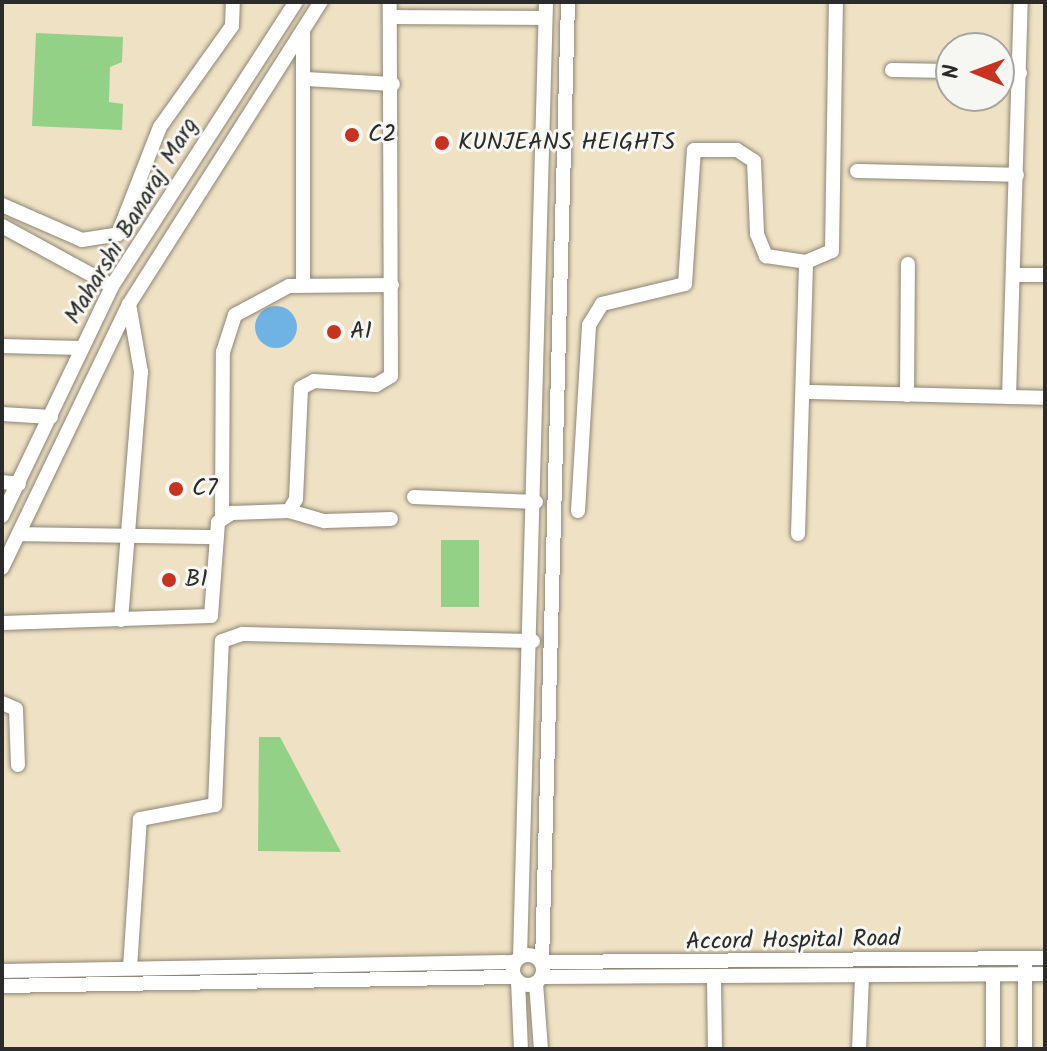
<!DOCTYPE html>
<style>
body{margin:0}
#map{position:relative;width:1047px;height:1051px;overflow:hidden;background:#efe1c3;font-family:Kalam,sans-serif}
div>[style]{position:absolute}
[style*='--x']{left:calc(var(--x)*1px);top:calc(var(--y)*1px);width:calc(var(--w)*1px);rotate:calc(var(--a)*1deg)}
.green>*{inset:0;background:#93d187;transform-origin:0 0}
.water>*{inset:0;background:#6fb2e4}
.round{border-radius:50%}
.roads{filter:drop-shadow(0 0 2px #8d8677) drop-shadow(0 0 2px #8d8677)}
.minor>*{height:14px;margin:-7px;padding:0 7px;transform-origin:7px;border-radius:7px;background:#fff}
.minor>.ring{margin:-7px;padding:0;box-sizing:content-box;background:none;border:14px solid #fff;border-radius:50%}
.dots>*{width:22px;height:22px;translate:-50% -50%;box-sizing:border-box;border:4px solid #f6f6f2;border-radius:50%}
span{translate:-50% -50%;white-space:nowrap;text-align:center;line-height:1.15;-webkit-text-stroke:6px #f6f6f2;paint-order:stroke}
.poi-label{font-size:24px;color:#2b2b2b}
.left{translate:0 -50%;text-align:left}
.street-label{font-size:24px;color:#2b2b2b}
.frame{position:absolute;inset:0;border:4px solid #2b2b2b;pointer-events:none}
.north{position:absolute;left:935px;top:32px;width:80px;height:80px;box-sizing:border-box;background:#f6f6f2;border:2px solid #a5a5a2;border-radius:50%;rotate:271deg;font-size:22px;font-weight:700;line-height:32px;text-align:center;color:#2b2b2b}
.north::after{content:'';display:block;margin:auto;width:28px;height:36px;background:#c8321e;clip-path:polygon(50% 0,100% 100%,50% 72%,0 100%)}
</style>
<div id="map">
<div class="green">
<i style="clip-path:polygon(36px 33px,123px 37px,122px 62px,110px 67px,109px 102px,123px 104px,122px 130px,32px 126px)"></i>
<i style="left:441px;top:540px;width:38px;height:67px"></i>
<i style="clip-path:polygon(259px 737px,280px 737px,341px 852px,258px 851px)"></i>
</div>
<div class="water">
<i class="round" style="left:255px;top:306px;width:42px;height:42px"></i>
</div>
<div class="roads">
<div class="minor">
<i style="--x:568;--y:2;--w:960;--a:91.55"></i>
<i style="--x:542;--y:962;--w:503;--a:-0.46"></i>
<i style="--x:396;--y:17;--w:149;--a:0.4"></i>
<i style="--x:303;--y:30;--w:255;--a:90"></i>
<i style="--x:892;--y:70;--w:59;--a:1"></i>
<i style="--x:999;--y:72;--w:21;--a:3"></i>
<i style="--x:305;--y:79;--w:88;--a:3.3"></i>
<i style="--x:857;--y:171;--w:160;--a:1.4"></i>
<i style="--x:2;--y:205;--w:87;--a:23.6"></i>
<i style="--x:82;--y:240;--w:36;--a:-9"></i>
<i style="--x:118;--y:234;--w:115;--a:-68.6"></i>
<i style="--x:160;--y:127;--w:124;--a:-54.5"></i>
<i style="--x:232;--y:26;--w:24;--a:-88"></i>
<i style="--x:2;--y:226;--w:125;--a:28.6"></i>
<i style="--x:1013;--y:275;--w:32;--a:0"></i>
<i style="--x:2;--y:346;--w:79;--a:1.5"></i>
<i style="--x:807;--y:392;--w:238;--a:1.4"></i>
<i style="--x:907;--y:395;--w:131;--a:-89.6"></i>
<i style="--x:1009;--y:397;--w:395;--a:-88.3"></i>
<i style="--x:2;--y:414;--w:49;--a:3.5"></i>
<i style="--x:2;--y:482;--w:17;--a:7"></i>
<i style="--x:414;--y:497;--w:122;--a:2.3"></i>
<i style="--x:289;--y:511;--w:37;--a:16"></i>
<i style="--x:325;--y:521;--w:66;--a:-1.7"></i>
<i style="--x:578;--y:511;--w:186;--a:-86.6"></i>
<i style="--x:589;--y:325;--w:25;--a:-58"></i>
<i style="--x:602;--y:304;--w:85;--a:-13.5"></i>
<i style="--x:685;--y:284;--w:134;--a:-86.2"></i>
<i style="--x:694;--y:150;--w:43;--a:0"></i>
<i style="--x:737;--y:150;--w:20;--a:33"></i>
<i style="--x:754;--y:161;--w:73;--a:87.6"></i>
<i style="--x:757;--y:234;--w:24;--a:68"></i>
<i style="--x:766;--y:256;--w:40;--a:8.5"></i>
<i style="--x:806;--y:262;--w:28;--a:-23"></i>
<i style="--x:832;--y:251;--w:249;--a:-89.1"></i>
<i style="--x:2;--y:516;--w:255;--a:-64.4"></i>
<i style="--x:112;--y:286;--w:338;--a:-57.1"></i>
<i style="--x:222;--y:519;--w:167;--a:-89.7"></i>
<i style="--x:223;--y:352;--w:39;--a:-72"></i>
<i style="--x:235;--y:315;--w:61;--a:-28.2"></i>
<i style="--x:289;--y:286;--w:103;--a:-0.6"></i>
<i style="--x:19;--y:534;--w:196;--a:0.9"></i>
<i style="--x:798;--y:534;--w:272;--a:-88.3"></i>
<i style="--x:2;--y:568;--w:293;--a:-64.3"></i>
<i style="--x:129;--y:304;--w:358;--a:-57.6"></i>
<i style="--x:121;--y:620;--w:249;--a:-85.4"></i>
<i style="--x:141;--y:372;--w:69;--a:-100"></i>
<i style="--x:2;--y:623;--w:209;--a:-1.9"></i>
<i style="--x:211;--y:616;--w:94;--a:-85.7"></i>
<i style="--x:218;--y:522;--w:17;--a:-33"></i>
<i style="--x:232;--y:513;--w:57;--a:-2"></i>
<i style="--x:289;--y:511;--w:14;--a:-60"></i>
<i style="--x:296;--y:499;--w:111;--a:-87.4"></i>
<i style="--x:301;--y:388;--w:15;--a:-28"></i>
<i style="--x:314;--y:381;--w:62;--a:3.7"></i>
<i style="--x:376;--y:385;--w:17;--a:-31"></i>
<i style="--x:391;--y:376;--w:374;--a:-90.2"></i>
<i style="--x:2;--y:703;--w:15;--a:23"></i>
<i style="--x:16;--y:709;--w:56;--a:88"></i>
<i class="ring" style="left:513px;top:955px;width:16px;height:16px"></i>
<i style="--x:520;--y:957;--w:955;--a:-88.44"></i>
<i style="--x:1025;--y:965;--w:84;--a:90"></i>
<i style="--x:130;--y:968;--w:149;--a:-86.2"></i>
<i style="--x:140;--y:819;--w:76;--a:-10.6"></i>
<i style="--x:215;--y:805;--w:164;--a:-87.6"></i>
<i style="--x:222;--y:641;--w:21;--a:-19"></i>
<i style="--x:242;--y:634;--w:291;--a:1.4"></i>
<i style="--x:2;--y:971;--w:513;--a:-1.01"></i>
<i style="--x:542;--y:977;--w:503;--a:-0.34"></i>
<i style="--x:714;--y:980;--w:69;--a:89.2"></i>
<i style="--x:518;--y:981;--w:68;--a:87.5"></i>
<i style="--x:536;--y:983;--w:66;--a:85.7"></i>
<i style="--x:2;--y:986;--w:512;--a:-1.01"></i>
<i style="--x:859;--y:1049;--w:71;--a:-87.6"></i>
<i style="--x:993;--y:1049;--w:73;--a:-90"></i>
</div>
</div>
<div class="dots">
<i style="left:352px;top:135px;background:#c8321e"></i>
<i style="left:442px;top:143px;background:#c8321e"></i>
<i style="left:334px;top:332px;background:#c8321e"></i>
<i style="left:176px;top:489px;background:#c8321e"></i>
<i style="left:169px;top:580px;background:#c8321e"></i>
</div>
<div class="poi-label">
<span class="left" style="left:368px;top:135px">C2</span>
<span class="left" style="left:458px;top:143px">KUNJEANS HEIGHTS</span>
<span class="left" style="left:350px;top:332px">A1</span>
<span class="left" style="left:192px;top:489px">C7</span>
<span class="left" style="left:185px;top:580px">B1</span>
</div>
<div class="street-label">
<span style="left:132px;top:221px;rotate:-59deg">Maharshi Banaraj Marg</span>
<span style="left:793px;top:941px;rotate:-1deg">Accord Hospital Road</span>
</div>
<div class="frame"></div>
<div class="north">N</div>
</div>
